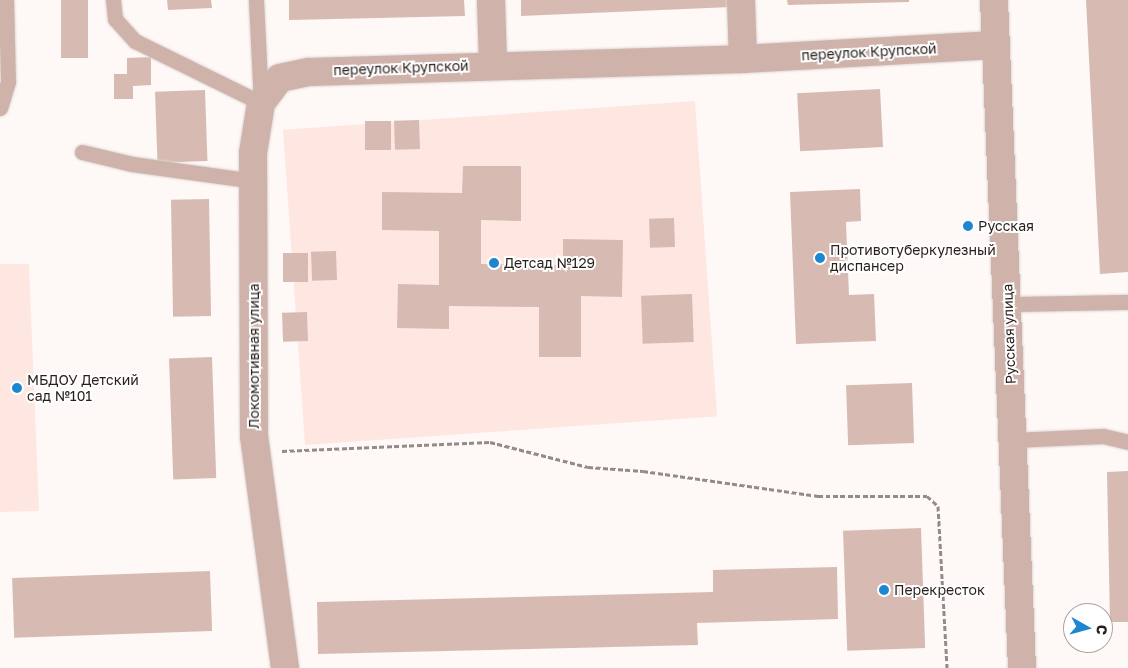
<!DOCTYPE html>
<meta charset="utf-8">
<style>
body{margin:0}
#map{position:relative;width:1128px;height:668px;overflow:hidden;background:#fef8f6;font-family:"Golos Text",sans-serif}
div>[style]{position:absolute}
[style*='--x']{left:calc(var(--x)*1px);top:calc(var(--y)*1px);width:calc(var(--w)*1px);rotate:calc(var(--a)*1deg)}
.built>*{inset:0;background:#fee7e1;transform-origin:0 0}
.building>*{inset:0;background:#d7bbb3;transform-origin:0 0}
.path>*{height:3px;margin-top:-1.5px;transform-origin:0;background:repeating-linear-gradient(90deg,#938b88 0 5px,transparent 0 7.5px)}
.roads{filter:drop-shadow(0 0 1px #dcd5d3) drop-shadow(0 0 1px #dcd5d3)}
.service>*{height:15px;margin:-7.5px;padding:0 7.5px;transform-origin:7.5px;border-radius:7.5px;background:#cfb3ab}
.minor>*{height:28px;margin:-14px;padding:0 14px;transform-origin:14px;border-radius:14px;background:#cfb3ab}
.tertiary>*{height:28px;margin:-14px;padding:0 14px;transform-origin:14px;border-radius:14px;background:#cfb3ab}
.dots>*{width:14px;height:14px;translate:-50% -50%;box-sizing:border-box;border:2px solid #fff;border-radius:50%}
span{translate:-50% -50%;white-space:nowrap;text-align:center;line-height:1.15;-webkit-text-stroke:4px #fff;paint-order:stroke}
.street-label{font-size:14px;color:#281e1b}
.poi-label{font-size:14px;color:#281e1b}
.left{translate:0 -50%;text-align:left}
.north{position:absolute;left:1063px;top:603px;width:50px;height:50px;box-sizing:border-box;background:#fff;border:1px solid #a9a5a4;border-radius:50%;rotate:97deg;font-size:14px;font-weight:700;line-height:20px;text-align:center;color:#281e1b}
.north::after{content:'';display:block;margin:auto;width:18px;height:22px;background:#1e86d0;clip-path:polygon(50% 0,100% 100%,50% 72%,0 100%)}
</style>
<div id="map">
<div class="built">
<i style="left:695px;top:101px;width:316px;height:413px;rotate:86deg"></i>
<i style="clip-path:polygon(0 264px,29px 264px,39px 511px,0 512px)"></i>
</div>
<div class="building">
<i style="left:61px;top:0;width:27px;height:58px"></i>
<i style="clip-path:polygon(167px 0,211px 0,212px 8px,168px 10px)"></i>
<i style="clip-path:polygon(289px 0,464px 0,465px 16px,289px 20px)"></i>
<i style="clip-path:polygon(521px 0,731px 0,731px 7px,521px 16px)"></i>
<i style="clip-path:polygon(787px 0,909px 0,909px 2px,788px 5px)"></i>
<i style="clip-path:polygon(1086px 0,1128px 0,1128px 272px,1100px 274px)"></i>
<i style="clip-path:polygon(151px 57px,151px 85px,133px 86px,133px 99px,114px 99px,114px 74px,127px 74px,127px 58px)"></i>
<i style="left:880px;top:89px;width:58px;height:83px;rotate:87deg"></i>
<i style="left:205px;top:90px;width:71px;height:50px;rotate:88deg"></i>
<i style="left:419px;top:120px;width:29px;height:25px;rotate:88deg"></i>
<i style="left:391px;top:121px;width:29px;height:26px;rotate:90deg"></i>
<i style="clip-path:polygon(463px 166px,521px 166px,521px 221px,481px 220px,481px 264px,563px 265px,563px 239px,623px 240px,622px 297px,581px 296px,581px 357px,539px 357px,539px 307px,449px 306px,449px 329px,397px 328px,398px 284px,439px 285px,439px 231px,382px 230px,382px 192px,462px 193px)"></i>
<i style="clip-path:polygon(860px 189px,861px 221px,846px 222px,849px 295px,874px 294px,876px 341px,796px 344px,790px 192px)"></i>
<i style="left:209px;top:199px;width:117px;height:38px;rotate:89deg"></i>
<i style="left:674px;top:218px;width:29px;height:25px;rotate:88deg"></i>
<i style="left:336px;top:251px;width:29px;height:25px;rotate:88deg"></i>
<i style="left:283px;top:253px;width:25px;height:29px"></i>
<i style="left:692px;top:294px;width:48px;height:51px;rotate:88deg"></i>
<i style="left:307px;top:312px;width:29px;height:25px;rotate:88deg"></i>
<i style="left:212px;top:357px;width:121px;height:43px;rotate:88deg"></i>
<i style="left:912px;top:383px;width:60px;height:66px;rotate:88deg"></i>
<i style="clip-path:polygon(1128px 471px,1128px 622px,1110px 622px,1107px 472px)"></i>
<i style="left:921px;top:528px;width:120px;height:78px;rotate:88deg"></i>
<i style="clip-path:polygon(837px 567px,838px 619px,697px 623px,698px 645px,318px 654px,317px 602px,713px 592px,713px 570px)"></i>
<i style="left:210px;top:571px;width:60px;height:198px;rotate:88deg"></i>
</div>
<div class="path">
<i style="--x:282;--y:451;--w:208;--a:-2.5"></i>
<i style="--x:490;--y:442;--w:101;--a:14.3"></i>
<i style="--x:588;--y:467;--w:55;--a:4.2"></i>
<i style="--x:643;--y:471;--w:177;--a:8.1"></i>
<i style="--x:818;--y:496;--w:109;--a:0"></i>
<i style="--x:927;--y:496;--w:15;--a:42"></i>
<i style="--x:938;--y:506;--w:162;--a:86.8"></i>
</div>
<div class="roads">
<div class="service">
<i style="--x:113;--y:0;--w:19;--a:84"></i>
<i style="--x:115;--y:19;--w:30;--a:48"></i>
<i style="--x:135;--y:41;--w:140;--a:26.2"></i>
<i style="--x:261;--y:103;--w:103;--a:-92.8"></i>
<i style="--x:0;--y:108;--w:28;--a:-73"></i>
<i style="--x:8;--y:81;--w:81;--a:-91.4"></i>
<i style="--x:82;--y:152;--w:51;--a:13.5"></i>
<i style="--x:132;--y:164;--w:123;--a:7.9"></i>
<i style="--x:1008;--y:304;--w:120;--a:-1"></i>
<i style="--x:1013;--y:440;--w:90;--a:-2.5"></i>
<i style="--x:1103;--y:436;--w:26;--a:13"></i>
</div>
<div class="minor">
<i style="--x:491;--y:0;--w:65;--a:88.2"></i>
<i style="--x:741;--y:0;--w:59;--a:88.1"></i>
<i style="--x:285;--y:668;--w:233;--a:-97.6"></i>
<i style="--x:254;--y:437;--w:284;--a:-90.2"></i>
<i style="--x:253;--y:153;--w:51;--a:-80.9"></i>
<i style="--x:261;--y:103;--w:31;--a:-53"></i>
<i style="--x:280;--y:78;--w:30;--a:-12"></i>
<i style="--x:309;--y:72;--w:434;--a:-1.7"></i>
<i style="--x:743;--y:59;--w:252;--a:-3.2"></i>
</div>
<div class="tertiary">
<i style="--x:994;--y:0;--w:669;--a:87.6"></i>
</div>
</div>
<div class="dots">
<i style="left:968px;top:226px;background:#1e86d0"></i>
<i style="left:820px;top:258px;background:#1e86d0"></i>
<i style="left:494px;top:263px;background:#1e86d0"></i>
<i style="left:17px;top:388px;background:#1e86d0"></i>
<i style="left:884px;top:590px;background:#1e86d0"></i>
</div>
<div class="street-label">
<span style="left:869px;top:52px;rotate:-3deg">переулок Крупской</span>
<span style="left:401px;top:68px;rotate:-2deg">переулок Крупской</span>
<span style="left:1009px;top:334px;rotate:-92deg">Русская улица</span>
<span style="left:254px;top:356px;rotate:-90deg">Локомотивная улица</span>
</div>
<div class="poi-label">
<span class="left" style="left:978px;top:226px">Русская</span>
<span class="left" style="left:830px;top:258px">Противотуберкулезный<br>диспансер</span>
<span class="left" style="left:504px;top:263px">Детсад №129</span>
<span class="left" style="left:27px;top:388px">МБДОУ Детский<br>сад №101</span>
<span class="left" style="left:894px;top:590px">Перекресток</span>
</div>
<div class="north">С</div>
</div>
